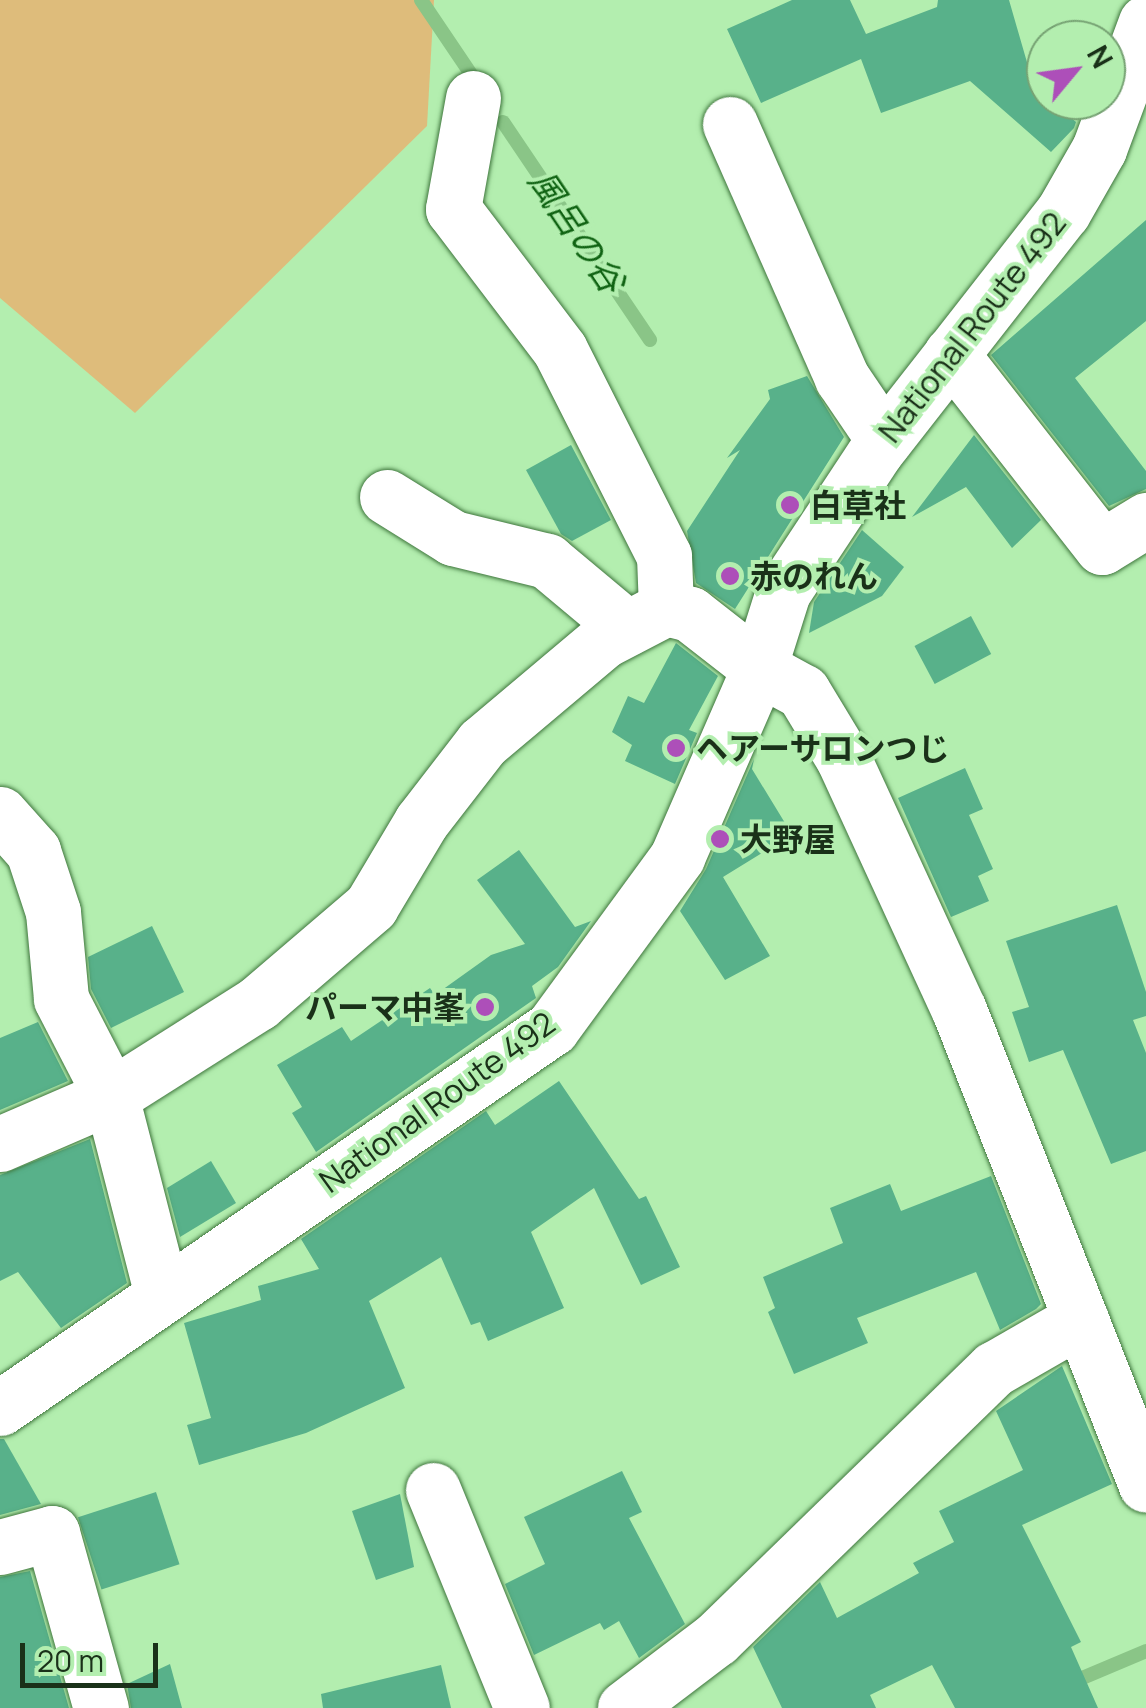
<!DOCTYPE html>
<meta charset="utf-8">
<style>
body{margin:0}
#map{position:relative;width:1146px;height:1708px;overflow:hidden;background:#b3eeaf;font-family:Manrope,"Noto Sans JP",sans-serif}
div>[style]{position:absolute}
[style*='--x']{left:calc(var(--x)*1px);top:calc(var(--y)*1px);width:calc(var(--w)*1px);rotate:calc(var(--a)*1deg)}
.green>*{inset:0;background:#debc7b}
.stream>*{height:14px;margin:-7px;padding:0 7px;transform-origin:7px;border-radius:7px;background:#8ac587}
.building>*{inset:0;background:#58b18a;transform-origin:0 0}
.roads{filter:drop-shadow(0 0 2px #3f763d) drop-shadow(0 0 2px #3f763d)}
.minor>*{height:55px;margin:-27.5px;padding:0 27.5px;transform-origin:27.5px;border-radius:27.5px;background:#fff}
.trunk>*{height:55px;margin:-27.5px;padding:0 27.5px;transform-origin:27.5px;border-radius:27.5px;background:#fff}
.dots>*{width:28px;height:28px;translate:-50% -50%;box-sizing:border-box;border:5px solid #b3eeaf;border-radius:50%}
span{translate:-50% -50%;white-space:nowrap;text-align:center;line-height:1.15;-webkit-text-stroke:8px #b3eeaf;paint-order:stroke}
.street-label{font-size:32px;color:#1a3119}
.poi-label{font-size:32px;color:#1a3119;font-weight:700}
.left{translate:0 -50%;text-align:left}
.right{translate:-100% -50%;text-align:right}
.water-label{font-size:35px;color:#106313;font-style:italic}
.north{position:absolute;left:1026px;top:20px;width:100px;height:100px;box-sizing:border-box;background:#b3eeaf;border:2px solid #76a273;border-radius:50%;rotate:61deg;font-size:28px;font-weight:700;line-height:40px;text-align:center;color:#1a3119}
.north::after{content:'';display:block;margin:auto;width:35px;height:45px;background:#ad4fb9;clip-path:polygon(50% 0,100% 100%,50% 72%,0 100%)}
.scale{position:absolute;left:20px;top:1643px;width:138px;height:45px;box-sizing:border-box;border:5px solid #1a3119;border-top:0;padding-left:12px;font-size:30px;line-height:35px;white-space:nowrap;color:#1a3119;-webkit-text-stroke:8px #b3eeaf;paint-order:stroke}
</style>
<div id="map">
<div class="green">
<i style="clip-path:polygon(0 0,434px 0,427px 126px,135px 413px,0 298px)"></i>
</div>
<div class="stream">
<i style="--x:421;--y:0;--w:93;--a:56"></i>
<i style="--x:503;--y:122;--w:263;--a:56"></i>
<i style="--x:1068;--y:1684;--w:85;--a:-22.9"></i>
</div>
<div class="building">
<i style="clip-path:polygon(792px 0,850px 0,866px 34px,937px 7px,938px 0,1009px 0,1033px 83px,1076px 122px,1074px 128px,1051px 152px,970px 81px,881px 113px,861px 59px,761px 103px,727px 29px)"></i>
<i style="clip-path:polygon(1146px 220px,1146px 321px,1075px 378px,1146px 471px,1146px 489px,1109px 506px,991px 355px)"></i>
<i style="clip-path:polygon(807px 376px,844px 437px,735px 609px,696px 583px,687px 531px,740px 450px,727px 458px,770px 399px,768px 390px)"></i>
<i style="clip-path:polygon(974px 435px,1041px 520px,1012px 548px,966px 487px,912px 517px)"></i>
<i style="clip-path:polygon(571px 445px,611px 520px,572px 541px,561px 534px,526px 470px)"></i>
<i style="clip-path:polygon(862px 530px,904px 567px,882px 596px,809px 633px,814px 602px)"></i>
<i style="left:971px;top:616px;width:43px;height:64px;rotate:62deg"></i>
<i style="clip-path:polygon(676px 643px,718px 676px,689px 730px,697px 733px,675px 784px,625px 761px,632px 745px,612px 732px,628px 696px,644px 703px)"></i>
<i style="clip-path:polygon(754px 759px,752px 769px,796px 841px,782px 834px,785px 839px,723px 877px,770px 956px,725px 980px,680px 911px,706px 869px)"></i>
<i style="clip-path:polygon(965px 768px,983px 809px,969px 815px,993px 869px,978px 876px,989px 901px,951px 917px,898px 798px)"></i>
<i style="clip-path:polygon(519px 850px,575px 927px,591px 921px,558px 967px,532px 986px,536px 998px,316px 1152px,292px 1113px,302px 1107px,277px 1065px,342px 1027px,351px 1041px,430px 988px,435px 995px,491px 955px,525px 944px,477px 880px)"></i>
<i style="clip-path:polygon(1117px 905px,1146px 992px,1146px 1016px,1133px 1020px,1146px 1053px,1146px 1151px,1111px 1164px,1063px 1050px,1029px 1062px,1012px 1012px,1029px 1007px,1006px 941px)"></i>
<i style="clip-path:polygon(152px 926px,184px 992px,111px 1028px,91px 989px,88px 957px)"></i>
<i style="clip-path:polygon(38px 1022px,68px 1081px,0 1110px,0 1038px)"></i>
<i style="clip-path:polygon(559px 1081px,639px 1199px,646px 1196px,680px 1267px,641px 1285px,594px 1188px,531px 1232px,564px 1308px,488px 1341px,480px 1322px,471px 1325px,441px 1257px,369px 1301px,405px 1388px,306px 1433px,199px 1465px,187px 1425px,211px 1418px,184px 1323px,261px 1300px,258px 1286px,319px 1269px,301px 1239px,486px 1111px,495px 1125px)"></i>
<i style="clip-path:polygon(90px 1139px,127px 1283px,61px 1328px,18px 1272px,0 1281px,0 1175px)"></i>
<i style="clip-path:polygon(211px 1161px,236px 1203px,180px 1237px,167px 1188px)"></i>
<i style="clip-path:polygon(991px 1176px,1041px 1304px,1036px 1309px,1000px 1330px,976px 1272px,857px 1318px,868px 1343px,794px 1374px,768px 1312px,775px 1308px,763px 1277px,843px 1243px,830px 1208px,890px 1184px,901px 1211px)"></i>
<i style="clip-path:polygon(1062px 1366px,1112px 1484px,1022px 1525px,1081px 1642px,1071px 1647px,1098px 1708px,955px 1708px,932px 1665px,870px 1695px,876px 1708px,782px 1708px,753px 1647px,820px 1582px,837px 1618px,919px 1573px,913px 1563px,954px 1542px,939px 1511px,1023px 1470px,996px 1411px)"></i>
<i style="clip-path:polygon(0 1439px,4px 1439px,41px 1504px,0 1515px)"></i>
<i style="clip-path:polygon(622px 1471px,642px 1512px,629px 1518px,685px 1624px,639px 1658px,619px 1621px,604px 1630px,600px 1623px,534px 1655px,505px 1584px,545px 1564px,524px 1517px)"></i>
<i style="left:156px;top:1492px;width:76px;height:82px;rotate:72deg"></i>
<i style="clip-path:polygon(400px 1494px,414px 1567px,376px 1580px,352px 1511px)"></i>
<i style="clip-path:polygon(30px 1571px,69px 1708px,0 1708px,0 1577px)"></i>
<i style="clip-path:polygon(170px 1664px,182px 1708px,131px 1708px,127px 1684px)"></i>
<i style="clip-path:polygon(441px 1665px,451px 1708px,323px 1708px,321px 1694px)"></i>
</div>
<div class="roads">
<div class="minor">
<i style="--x:473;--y:98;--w:113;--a:100.2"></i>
<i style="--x:453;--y:209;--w:177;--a:52.8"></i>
<i style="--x:560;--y:350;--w:231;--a:63.2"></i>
<i style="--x:664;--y:556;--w:52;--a:87.8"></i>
<i style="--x:730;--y:124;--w:278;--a:66.2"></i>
<i style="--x:842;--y:378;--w:75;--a:55.9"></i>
<i style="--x:951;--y:354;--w:245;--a:52"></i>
<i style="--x:1102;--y:547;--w:52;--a:-31.5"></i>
<i style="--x:387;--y:497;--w:78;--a:31.8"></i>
<i style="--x:453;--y:538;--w:97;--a:13.7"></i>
<i style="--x:547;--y:561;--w:104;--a:39.9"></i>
<i style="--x:0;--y:814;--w:50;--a:48.3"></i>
<i style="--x:33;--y:851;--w:64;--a:71.8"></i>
<i style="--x:53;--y:912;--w:87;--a:84.7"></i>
<i style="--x:61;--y:999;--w:109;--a:62.7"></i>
<i style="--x:111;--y:1096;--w:204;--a:75.6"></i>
<i style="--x:0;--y:1144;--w:121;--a:-23.4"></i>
<i style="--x:111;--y:1096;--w:174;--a:-32.3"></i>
<i style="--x:258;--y:1003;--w:149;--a:-40.6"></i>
<i style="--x:371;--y:906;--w:98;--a:-59.2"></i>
<i style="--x:421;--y:822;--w:100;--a:-52.3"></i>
<i style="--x:482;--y:743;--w:158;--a:-40.1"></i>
<i style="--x:603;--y:641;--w:71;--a:-27.6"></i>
<i style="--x:666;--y:608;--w:25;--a:14"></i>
<i style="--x:690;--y:614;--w:88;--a:38"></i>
<i style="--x:759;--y:668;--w:50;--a:28.6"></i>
<i style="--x:803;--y:692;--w:77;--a:58.8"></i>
<i style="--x:843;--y:758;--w:277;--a:65.3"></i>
<i style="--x:959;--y:1010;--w:510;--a:68.51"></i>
<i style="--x:433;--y:1490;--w:235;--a:67.8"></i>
<i style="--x:0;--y:1547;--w:54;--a:-15.1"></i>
<i style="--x:52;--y:1533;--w:182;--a:74.4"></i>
<i style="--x:625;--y:1708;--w:114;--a:-37.2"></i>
<i style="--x:716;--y:1639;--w:388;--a:-44.2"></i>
<i style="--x:994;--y:1369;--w:100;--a:-29.9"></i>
</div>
<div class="trunk">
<i style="--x:0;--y:1408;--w:670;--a:-34.54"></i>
<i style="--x:552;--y:1028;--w:212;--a:-53.8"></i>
<i style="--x:677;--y:857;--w:206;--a:-66.5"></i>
<i style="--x:759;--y:668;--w:80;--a:-72.5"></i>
<i style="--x:783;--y:592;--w:169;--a:-56.6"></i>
<i style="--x:876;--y:451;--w:303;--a:-52"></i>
<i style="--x:1063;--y:212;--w:73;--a:-60.3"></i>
<i style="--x:1099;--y:149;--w:135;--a:-69.7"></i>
</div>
</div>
<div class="dots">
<i style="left:790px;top:505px;background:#ad4fb9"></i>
<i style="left:730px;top:576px;background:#ad4fb9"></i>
<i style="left:676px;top:748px;background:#ad4fb9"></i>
<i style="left:720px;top:839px;background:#ad4fb9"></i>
<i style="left:485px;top:1007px;background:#ad4fb9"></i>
</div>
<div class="street-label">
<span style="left:972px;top:327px;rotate:-52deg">National Route 492</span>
<span style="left:437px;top:1102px;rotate:-36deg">National Route 492</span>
</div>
<div class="poi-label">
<span class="left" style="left:810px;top:505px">白草社</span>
<span class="left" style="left:750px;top:576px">赤のれん</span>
<span class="left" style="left:696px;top:748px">ヘアーサロンつじ</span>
<span class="left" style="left:740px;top:839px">大野屋</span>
<span class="right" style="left:465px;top:1007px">パーマ中峯</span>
</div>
<div class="water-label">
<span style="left:577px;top:231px;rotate:56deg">風呂の谷</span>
</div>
<div class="north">N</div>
<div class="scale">20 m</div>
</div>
